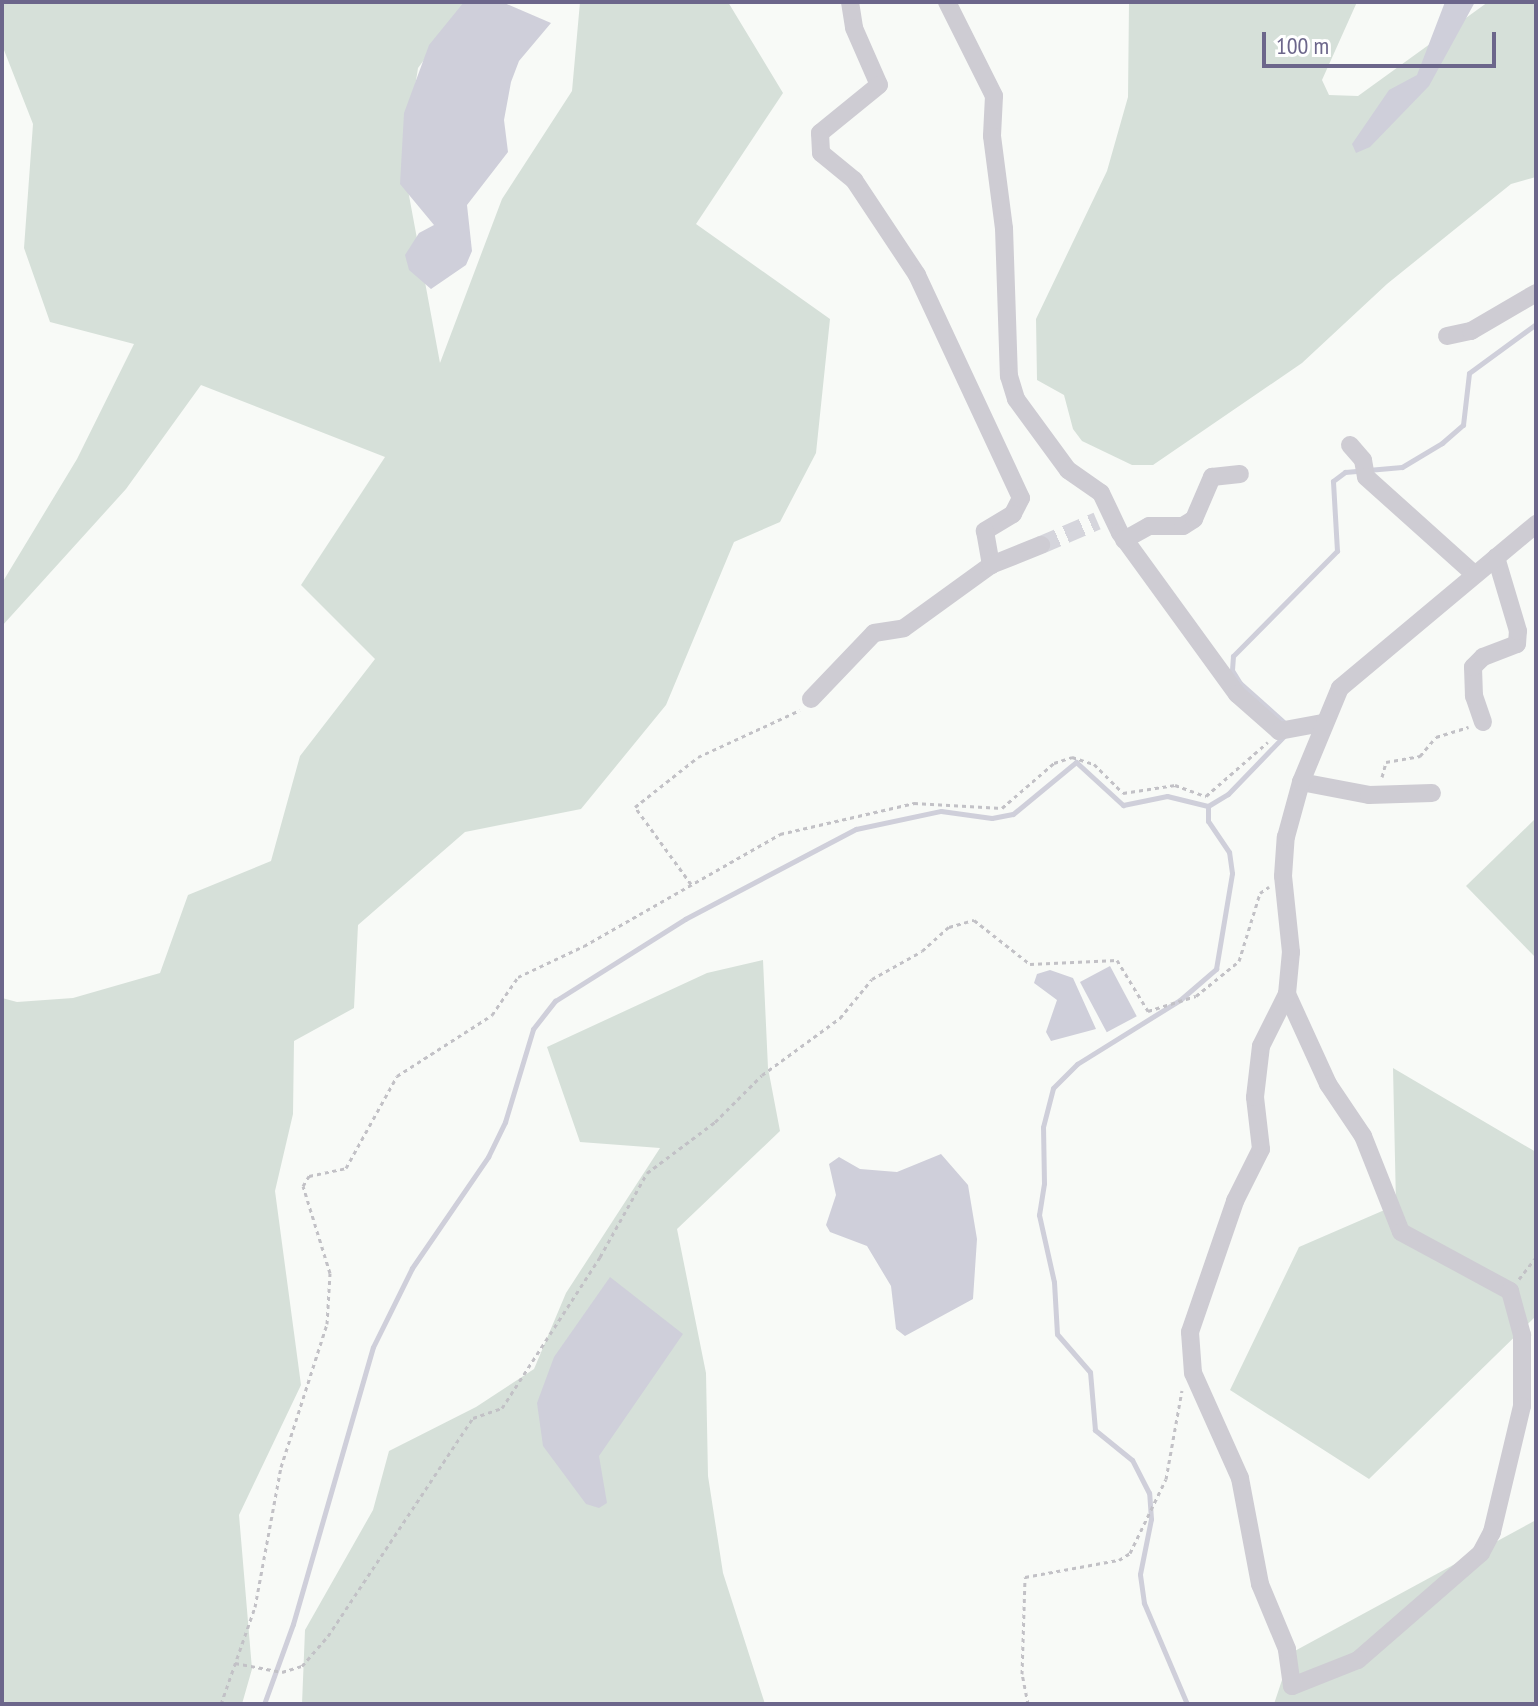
<!DOCTYPE html>
<style>
body{margin:0}
#map{position:relative;width:1538px;height:1706px;overflow:hidden;background:#f8faf7;font-family:"PT Sans Narrow",sans-serif}
div>[style]{position:absolute}
[style*='--x']{left:calc(var(--x)*1px);top:calc(var(--y)*1px);width:calc(var(--w)*1px);rotate:calc(var(--a)*1deg)}
.green>*{inset:0;background:#d6e0d9}
.water>*{inset:0;background:#cfcfda;transform-origin:0 0}
.stream>*{height:5px;margin:-2.5px;padding:0 2.5px;transform-origin:2.5px;border-radius:2.5px;background:#cfcfda}
.minor-tunnel>*{height:18px;margin-top:-9px;transform-origin:0;background:repeating-linear-gradient(90deg,#d5d5dc 0 18px,transparent 0 27px)}
.path>*{height:3px;margin-top:-1.5px;transform-origin:0;background:repeating-linear-gradient(90deg,#c2c1c6 0 4px,transparent 0 8px)}
.minor>*{height:18px;margin:-9px;padding:0 9px;transform-origin:9px;border-radius:9px;background:#ceccd3}
span{translate:-50% -50%;white-space:nowrap;text-align:center;line-height:1.15;-webkit-text-stroke:8px #fff;paint-order:stroke}
.frame{position:absolute;inset:0;border:4px solid #6c668b;pointer-events:none}
.scale{position:absolute;left:1262px;top:32px;width:234px;height:36px;box-sizing:border-box;border:4px solid #6c668b;border-top:0;padding-left:10px;font-size:24px;line-height:28px;white-space:nowrap;color:#6c668b;-webkit-text-stroke:6px #fff;paint-order:stroke}
</style>
<div id="map">
<div class="green">
<i style="clip-path:polygon(2px 2px,467px 2px,418px 68px,403px 163px,440px 363px,502px 199px,572px 91px,580px 2px,728px 2px,783px 93px,696px 224px,830px 319px,816px 453px,780px 522px,734px 542px,666px 705px,581px 809px,465px 832px,358px 925px,354px 1008px,294px 1041px,293px 1114px,275px 1191px,301px 1385px,239px 1515px,252px 1669px,242px 1704px,2px 1704px,2px 998px,17px 1002px,73px 998px,160px 973px,188px 895px,271px 861px,300px 756px,375px 659px,301px 585px,385px 457px,201px 385px,126px 489px,2px 626px,2px 583px,77px 459px,134px 344px,50px 322px,24px 248px,33px 124px,2px 45px)"></i>
<i style="clip-path:polygon(1129px 2px,1357px 2px,1322px 80px,1329px 95px,1358px 96px,1488px 2px,1536px 2px,1536px 177px,1511px 184px,1387px 284px,1302px 363px,1153px 465px,1132px 465px,1082px 441px,1073px 429px,1064px 395px,1037px 380px,1036px 319px,1107px 171px,1128px 97px)"></i>
<i style="clip-path:polygon(1536px 818px,1536px 958px,1466px 886px)"></i>
<i style="clip-path:polygon(763px 960px,768px 1068px,780px 1131px,677px 1229px,706px 1373px,708px 1476px,723px 1573px,765px 1704px,302px 1704px,305px 1630px,373px 1510px,389px 1451px,476px 1407px,534px 1369px,566px 1293px,660px 1148px,580px 1142px,547px 1047px,707px 973px)"></i>
<i style="clip-path:polygon(1393px 1068px,1536px 1152px,1536px 1316px,1369px 1479px,1230px 1390px,1299px 1247px,1396px 1205px)"></i>
<i style="clip-path:polygon(1536px 1520px,1536px 1704px,1274px 1704px,1291px 1653px)"></i>
</div>
<div class="water">
<i style="clip-path:polygon(464px 2px,502px 2px,551px 23px,519px 61px,511px 82px,504px 120px,508px 152px,467px 205px,472px 251px,466px 265px,431px 289px,409px 270px,405px 255px,419px 233px,434px 225px,400px 184px,404px 113px,429px 45px)"></i>
<i style="clip-path:polygon(1445px 2px,1475px 2px,1429px 86px,1370px 147px,1356px 153px,1352px 144px,1389px 90px,1417px 75px)"></i>
<i style="left:1110px;top:966px;width:57px;height:34px;rotate:62deg"></i>
<i style="clip-path:polygon(1050px 970px,1073px 978px,1096px 1029px,1051px 1041px,1046px 1032px,1057px 1000px,1034px 983px,1037px 974px)"></i>
<i style="clip-path:polygon(941px 1154px,968px 1185px,977px 1239px,973px 1299px,905px 1336px,896px 1329px,891px 1286px,867px 1246px,830px 1232px,826px 1225px,836px 1195px,829px 1164px,839px 1157px,860px 1169px,897px 1172px)"></i>
<i style="clip-path:polygon(610px 1277px,683px 1334px,599px 1456px,607px 1503px,599px 1508px,586px 1504px,543px 1446px,537px 1403px,554px 1357px)"></i>
</div>
<div class="stream">
<i style="--x:1287;--y:725;--w:63;--a:-138.2"></i>
<i style="--x:1240;--y:683;--w:15;--a:-122"></i>
<i style="--x:1232;--y:670;--w:14;--a:-86"></i>
<i style="--x:1233;--y:656;--w:148;--a:-45.3"></i>
<i style="--x:1337;--y:551;--w:70;--a:-93.3"></i>
<i style="--x:1333;--y:481;--w:15;--a:-37"></i>
<i style="--x:1345;--y:472;--w:57;--a:-5"></i>
<i style="--x:1402;--y:467;--w:47;--a:-31"></i>
<i style="--x:1442;--y:443;--w:28;--a:-41"></i>
<i style="--x:1463;--y:425;--w:52;--a:-83.4"></i>
<i style="--x:1469;--y:373;--w:83;--a:-36.2"></i>
<i style="--x:264;--y:1704;--w:85;--a:-70.1"></i>
<i style="--x:293;--y:1624;--w:288;--a:-73.9"></i>
<i style="--x:373;--y:1347;--w:88;--a:-63.7"></i>
<i style="--x:412;--y:1268;--w:135;--a:-55.6"></i>
<i style="--x:488;--y:1157;--w:39;--a:-64"></i>
<i style="--x:505;--y:1122;--w:97;--a:-73.2"></i>
<i style="--x:533;--y:1029;--w:36;--a:-52"></i>
<i style="--x:555;--y:1001;--w:154;--a:-32.2"></i>
<i style="--x:685;--y:919;--w:193;--a:-27.8"></i>
<i style="--x:856;--y:829;--w:87;--a:-12"></i>
<i style="--x:941;--y:811;--w:51;--a:7.8"></i>
<i style="--x:992;--y:818;--w:21;--a:-11"></i>
<i style="--x:1013;--y:814;--w:82;--a:-39.5"></i>
<i style="--x:1076;--y:762;--w:64;--a:42.5"></i>
<i style="--x:1123;--y:805;--w:45;--a:-11.6"></i>
<i style="--x:1167;--y:796;--w:42;--a:13.7"></i>
<i style="--x:1208;--y:806;--w:23;--a:-31"></i>
<i style="--x:1228;--y:794;--w:82;--a:-46"></i>
<i style="--x:1187;--y:1704;--w:110;--a:-113.1"></i>
<i style="--x:1144;--y:1603;--w:29;--a:-98"></i>
<i style="--x:1140;--y:1574;--w:56;--a:-78.7"></i>
<i style="--x:1151;--y:1519;--w:26;--a:-94"></i>
<i style="--x:1149;--y:1493;--w:37;--a:-117"></i>
<i style="--x:1132;--y:1460;--w:48;--a:-141"></i>
<i style="--x:1095;--y:1430;--w:58;--a:-94.9"></i>
<i style="--x:1090;--y:1372;--w:50;--a:-131"></i>
<i style="--x:1057;--y:1334;--w:52;--a:-93.3"></i>
<i style="--x:1054;--y:1282;--w:69;--a:-102.6"></i>
<i style="--x:1039;--y:1215;--w:32;--a:-81"></i>
<i style="--x:1044;--y:1183;--w:56;--a:-91"></i>
<i style="--x:1043;--y:1127;--w:40;--a:-75.6"></i>
<i style="--x:1053;--y:1088;--w:34;--a:-45"></i>
<i style="--x:1077;--y:1064;--w:121;--a:-31.9"></i>
<i style="--x:1180;--y:1000;--w:48;--a:-40.7"></i>
<i style="--x:1216;--y:969;--w:97;--a:-80.5"></i>
<i style="--x:1232;--y:873;--w:21;--a:-98"></i>
<i style="--x:1229;--y:852;--w:37;--a:-124"></i>
<i style="--x:1208;--y:821;--w:15;--a:-90"></i>
</div>
<div class="minor-tunnel">
<i style="--x:1041;--y:545;--w:61;--a:-23.2"></i>
</div>
<div class="path">
<i style="--x:1382;--y:777;--w:16;--a:-75"></i>
<i style="--x:1386;--y:762;--w:35;--a:-10"></i>
<i style="--x:1420;--y:756;--w:25;--a:-50"></i>
<i style="--x:1436;--y:737;--w:34;--a:-17"></i>
<i style="--x:691;--y:884;--w:95;--a:-126"></i>
<i style="--x:635;--y:807;--w:80;--a:-38.4"></i>
<i style="--x:698;--y:757;--w:112;--a:-24.7"></i>
<i style="--x:1519;--y:1279;--w:28;--a:-52"></i>
<i style="--x:235;--y:1663;--w:48;--a:10.8"></i>
<i style="--x:282;--y:1672;--w:21;--a:-17"></i>
<i style="--x:302;--y:1666;--w:40;--a:-49"></i>
<i style="--x:328;--y:1636;--w:262;--a:-56.4"></i>
<i style="--x:473;--y:1418;--w:31;--a:-19"></i>
<i style="--x:502;--y:1408;--w:180;--a:-57"></i>
<i style="--x:600;--y:1257;--w:96;--a:-60.8"></i>
<i style="--x:647;--y:1173;--w:85;--a:-36.9"></i>
<i style="--x:715;--y:1122;--w:66;--a:-45"></i>
<i style="--x:762;--y:1075;--w:97;--a:-36.2"></i>
<i style="--x:840;--y:1018;--w:50;--a:-50.6"></i>
<i style="--x:872;--y:979;--w:57;--a:-29.2"></i>
<i style="--x:922;--y:951;--w:36;--a:-42"></i>
<i style="--x:949;--y:927;--w:26;--a:-16"></i>
<i style="--x:974;--y:920;--w:71;--a:38.2"></i>
<i style="--x:1030;--y:964;--w:87;--a:-2.6"></i>
<i style="--x:1117;--y:960;--w:60;--a:58.7"></i>
<i style="--x:1148;--y:1011;--w:50;--a:-17.4"></i>
<i style="--x:1196;--y:996;--w:55;--a:-39.1"></i>
<i style="--x:1239;--y:961;--w:71;--a:-72.8"></i>
<i style="--x:1260;--y:893;--w:11;--a:-34"></i>
<i style="--x:221;--y:1704;--w:103;--a:-70.7"></i>
<i style="--x:255;--y:1607;--w:142;--a:-79.5"></i>
<i style="--x:281;--y:1467;--w:150;--a:-72.2"></i>
<i style="--x:327;--y:1324;--w:51;--a:-86.6"></i>
<i style="--x:330;--y:1273;--w:91;--a:-107.2"></i>
<i style="--x:303;--y:1186;--w:12;--a:-59"></i>
<i style="--x:309;--y:1176;--w:38;--a:-12"></i>
<i style="--x:346;--y:1168;--w:105;--a:-61"></i>
<i style="--x:397;--y:1076;--w:113;--a:-32.7"></i>
<i style="--x:492;--y:1015;--w:46;--a:-55.6"></i>
<i style="--x:518;--y:977;--w:73;--a:-25.2"></i>
<i style="--x:584;--y:946;--w:226;--a:-29.7"></i>
<i style="--x:780;--y:834;--w:138;--a:-13"></i>
<i style="--x:914;--y:803;--w:88;--a:3.3"></i>
<i style="--x:1002;--y:808;--w:69;--a:-40.9"></i>
<i style="--x:1054;--y:763;--w:19;--a:-18"></i>
<i style="--x:1072;--y:757;--w:23;--a:18"></i>
<i style="--x:1094;--y:764;--w:41;--a:45"></i>
<i style="--x:1123;--y:793;--w:53;--a:-8.7"></i>
<i style="--x:1175;--y:785;--w:33;--a:20"></i>
<i style="--x:1206;--y:796;--w:82;--a:-41.1"></i>
<i style="--x:1028;--y:1704;--w:31;--a:-101"></i>
<i style="--x:1022;--y:1674;--w:97;--a:-88.2"></i>
<i style="--x:1025;--y:1577;--w:96;--a:-10.3"></i>
<i style="--x:1119;--y:1560;--w:13;--a:-32"></i>
<i style="--x:1130;--y:1553;--w:82;--a:-64.1"></i>
<i style="--x:1166;--y:1479;--w:90;--a:-79.8"></i>
</div>
<div class="minor">
<i style="--x:850;--y:2;--w:26;--a:81"></i>
<i style="--x:854;--y:28;--w:62;--a:66.3"></i>
<i style="--x:879;--y:85;--w:76;--a:140.9"></i>
<i style="--x:820;--y:133;--w:20;--a:87"></i>
<i style="--x:821;--y:153;--w:43;--a:39.3"></i>
<i style="--x:854;--y:180;--w:114;--a:56.4"></i>
<i style="--x:917;--y:275;--w:246;--a:65"></i>
<i style="--x:1021;--y:498;--w:18;--a:117"></i>
<i style="--x:1013;--y:514;--w:33;--a:149"></i>
<i style="--x:985;--y:531;--w:35;--a:80"></i>
<i style="--x:947;--y:2;--w:105;--a:63.4"></i>
<i style="--x:994;--y:96;--w:40;--a:92.9"></i>
<i style="--x:992;--y:136;--w:93;--a:82.6"></i>
<i style="--x:1004;--y:228;--w:148;--a:88.1"></i>
<i style="--x:1009;--y:376;--w:24;--a:73"></i>
<i style="--x:1016;--y:399;--w:88;--a:53.8"></i>
<i style="--x:1068;--y:470;--w:40;--a:34.9"></i>
<i style="--x:1101;--y:493;--w:44;--a:64.6"></i>
<i style="--x:1120;--y:533;--w:199;--a:54"></i>
<i style="--x:1237;--y:694;--w:56;--a:41.4"></i>
<i style="--x:1279;--y:731;--w:44;--a:-10.5"></i>
<i style="--x:1447;--y:336;--w:25;--a:-12"></i>
<i style="--x:1471;--y:331;--w:75;--a:-30.3"></i>
<i style="--x:1350;--y:445;--w:20;--a:49"></i>
<i style="--x:1363;--y:460;--w:17;--a:80"></i>
<i style="--x:1366;--y:477;--w:145;--a:41.9"></i>
<i style="--x:1124;--y:540;--w:29;--a:-29"></i>
<i style="--x:1149;--y:526;--w:34;--a:0"></i>
<i style="--x:1183;--y:526;--w:13;--a:-32"></i>
<i style="--x:1194;--y:519;--w:46;--a:-66.8"></i>
<i style="--x:1212;--y:477;--w:28;--a:-6"></i>
<i style="--x:811;--y:699;--w:91;--a:-46.3"></i>
<i style="--x:874;--y:633;--w:30;--a:-9"></i>
<i style="--x:904;--y:628;--w:107;--a:-35.9"></i>
<i style="--x:991;--y:565;--w:54;--a:-21.8"></i>
<i style="--x:1483;--y:722;--w:28;--a:-109"></i>
<i style="--x:1474;--y:696;--w:29;--a:-92"></i>
<i style="--x:1473;--y:667;--w:14;--a:-45"></i>
<i style="--x:1483;--y:657;--w:36;--a:-21"></i>
<i style="--x:1517;--y:644;--w:13;--a:-86"></i>
<i style="--x:1518;--y:631;--w:77;--a:-106.6"></i>
<i style="--x:1301;--y:782;--w:69;--a:10.8"></i>
<i style="--x:1369;--y:795;--w:63;--a:-1.8"></i>
<i style="--x:1287;--y:994;--w:99;--a:65.5"></i>
<i style="--x:1328;--y:1084;--w:63;--a:56.1"></i>
<i style="--x:1363;--y:1136;--w:103;--a:68.4"></i>
<i style="--x:1401;--y:1232;--w:124;--a:28.4"></i>
<i style="--x:1510;--y:1291;--w:46;--a:74.7"></i>
<i style="--x:1522;--y:1335;--w:71;--a:90"></i>
<i style="--x:1522;--y:1406;--w:130;--a:103.4"></i>
<i style="--x:1492;--y:1532;--w:24;--a:118"></i>
<i style="--x:1481;--y:1553;--w:163;--a:139"></i>
<i style="--x:1358;--y:1660;--w:71;--a:158.5"></i>
<i style="--x:1292;--y:1686;--w:37;--a:-98"></i>
<i style="--x:1287;--y:1649;--w:70;--a:-112.6"></i>
<i style="--x:1260;--y:1584;--w:108;--a:-100.7"></i>
<i style="--x:1240;--y:1478;--w:115;--a:-114.1"></i>
<i style="--x:1193;--y:1373;--w:41;--a:-94.2"></i>
<i style="--x:1190;--y:1332;--w:139;--a:-71"></i>
<i style="--x:1235;--y:1201;--w:58;--a:-63.4"></i>
<i style="--x:1261;--y:1149;--w:52;--a:-96.6"></i>
<i style="--x:1255;--y:1097;--w:51;--a:-83.3"></i>
<i style="--x:1261;--y:1046;--w:58;--a:-63.4"></i>
<i style="--x:1287;--y:994;--w:42;--a:-84.6"></i>
<i style="--x:1291;--y:952;--w:76;--a:-96"></i>
<i style="--x:1283;--y:876;--w:39;--a:-86"></i>
<i style="--x:1286;--y:837;--w:57;--a:-74.7"></i>
<i style="--x:1301;--y:782;--w:102;--a:-67.5"></i>
<i style="--x:1340;--y:688;--w:256;--a:-39.9"></i>
</div>
<div class="frame"></div>
<div class="scale">100 m</div>
</div>
